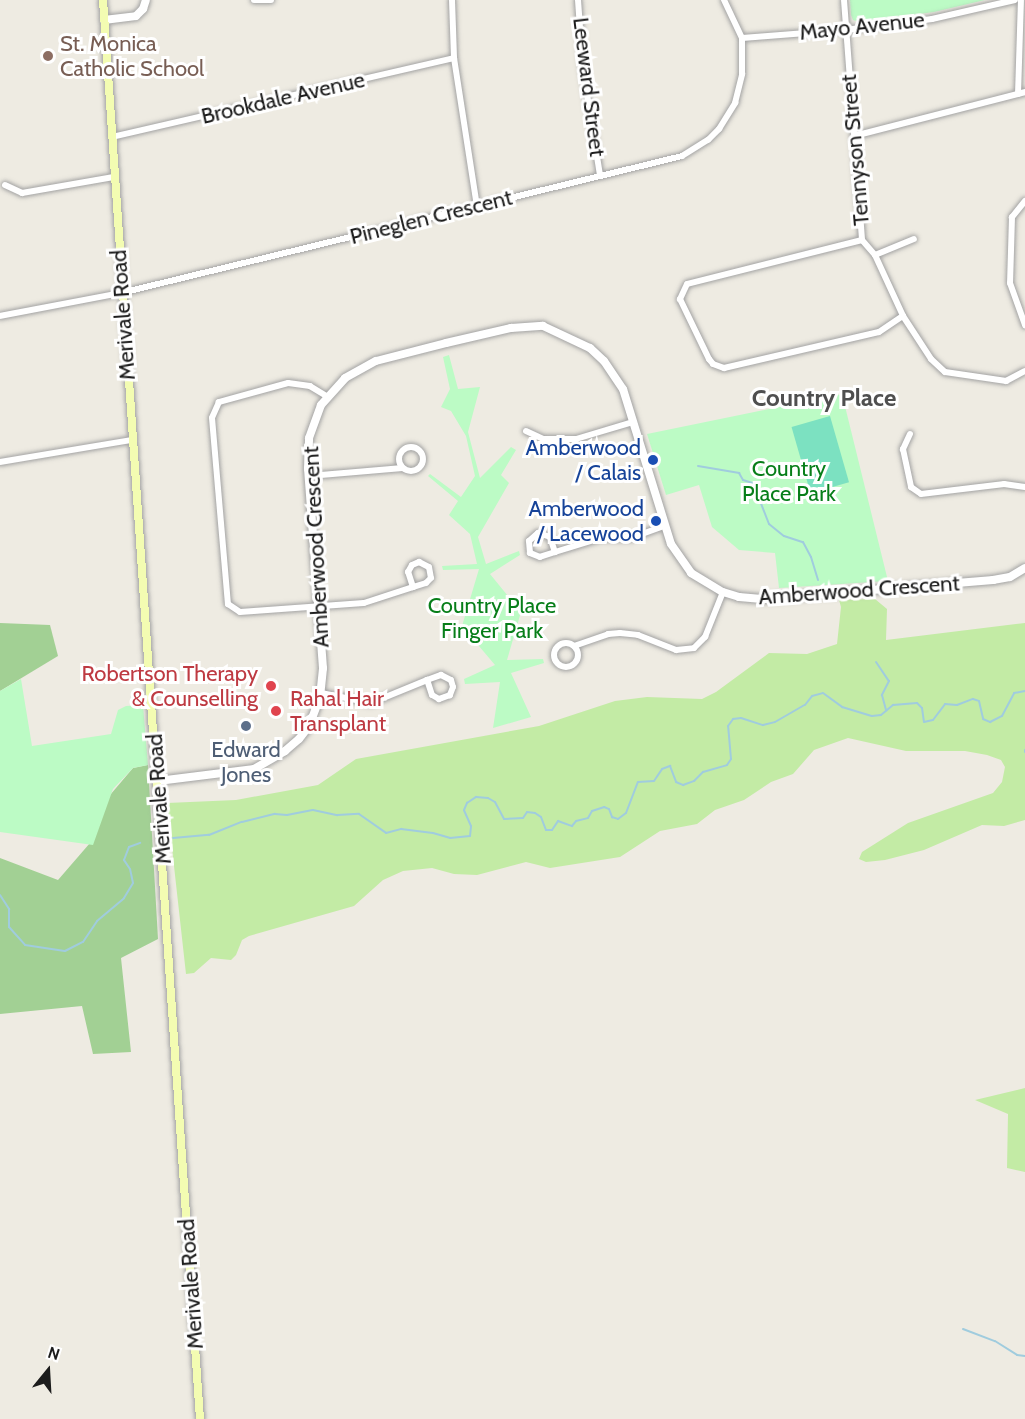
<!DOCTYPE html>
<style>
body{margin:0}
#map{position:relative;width:1025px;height:1419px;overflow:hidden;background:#eeebe2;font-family:Cabin,sans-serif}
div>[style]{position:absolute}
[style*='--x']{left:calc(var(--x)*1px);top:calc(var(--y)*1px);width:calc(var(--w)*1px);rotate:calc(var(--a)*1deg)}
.grass>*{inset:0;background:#c3eba5}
.forest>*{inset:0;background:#a2d094}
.park>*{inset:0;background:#bcfbc5}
.pitch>*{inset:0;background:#7ce1c1;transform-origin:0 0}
.stream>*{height:2px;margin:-1px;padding:0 1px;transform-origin:1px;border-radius:1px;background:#a0ccde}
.roads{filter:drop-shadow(0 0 2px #a3a3a3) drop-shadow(0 0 2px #a3a3a3)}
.minor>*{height:6px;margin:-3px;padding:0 3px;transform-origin:3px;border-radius:3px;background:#fff}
.minor>.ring{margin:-3px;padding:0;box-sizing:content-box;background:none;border:6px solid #fff;border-radius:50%}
.tertiary>*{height:8px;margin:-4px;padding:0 4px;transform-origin:4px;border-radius:4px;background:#fff}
.secondary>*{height:8px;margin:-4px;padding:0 4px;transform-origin:4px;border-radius:4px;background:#f3fcb2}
.dots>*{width:16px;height:16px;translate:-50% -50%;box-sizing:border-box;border:3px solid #fff;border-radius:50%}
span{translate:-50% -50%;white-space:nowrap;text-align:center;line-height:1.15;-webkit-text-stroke:6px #fff;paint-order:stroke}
.street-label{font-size:22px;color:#1c1c1c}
.education-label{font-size:22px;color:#785e54}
.left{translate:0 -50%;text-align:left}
.transit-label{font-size:22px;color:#164399}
.right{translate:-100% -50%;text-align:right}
.park-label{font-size:22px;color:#077e19}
.health-label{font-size:22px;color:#be3a42}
.service-label{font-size:22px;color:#4e5e75}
.neighbourhood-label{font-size:24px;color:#4f4f4f;font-weight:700}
.north{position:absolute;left:18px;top:1341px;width:60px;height:60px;-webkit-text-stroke:4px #fff;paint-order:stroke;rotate:18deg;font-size:16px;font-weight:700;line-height:24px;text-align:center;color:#1c1c1c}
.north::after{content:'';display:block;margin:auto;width:21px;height:27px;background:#1c1c1c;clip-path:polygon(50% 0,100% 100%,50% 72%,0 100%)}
</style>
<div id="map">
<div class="grass">
<i style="clip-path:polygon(875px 599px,887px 609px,886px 640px,1025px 623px,1025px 820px,1004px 826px,982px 825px,924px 850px,885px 860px,866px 862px,859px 859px,862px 852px,908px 823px,993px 793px,1002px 782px,1005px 767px,1001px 760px,987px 755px,965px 751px,906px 751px,848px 738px,814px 750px,793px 774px,771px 782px,744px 800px,715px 810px,697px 824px,660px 831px,620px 857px,550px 868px,526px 862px,477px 875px,454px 874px,432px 868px,403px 871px,383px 880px,354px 906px,249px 936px,242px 940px,236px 955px,231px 960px,211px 958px,194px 973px,186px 974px,167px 803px,236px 800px,318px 785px,356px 759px,539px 726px,615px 701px,647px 697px,702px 699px,716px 692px,769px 653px,807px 654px,837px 644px,841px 607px,839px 600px)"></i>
<i style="clip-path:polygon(1025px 1088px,1025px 1172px,1007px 1168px,1008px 1114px,975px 1100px)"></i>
</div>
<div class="forest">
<i style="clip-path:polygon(0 623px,50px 625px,58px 656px,0 691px)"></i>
<i style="clip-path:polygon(148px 765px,158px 939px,121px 958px,131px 1052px,93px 1054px,82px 1006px,0 1014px,0 858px,58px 880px,90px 843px,99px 808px,133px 768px)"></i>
</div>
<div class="park">
<i style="clip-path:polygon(850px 0,985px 0,934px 12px,859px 22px,853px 20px,851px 15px)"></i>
<i style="clip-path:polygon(449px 355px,458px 389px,480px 387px,468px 432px,480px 478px,511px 447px,516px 450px,501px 475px,509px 483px,478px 537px,486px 564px,519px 551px,520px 555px,490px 574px,521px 612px,507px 660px,543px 659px,544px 663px,511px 673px,531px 717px,493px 728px,500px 682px,465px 684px,464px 679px,495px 665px,462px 626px,479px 569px,443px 570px,442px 566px,477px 564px,470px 534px,449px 515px,458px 501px,428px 476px,430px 474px,461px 497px,475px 476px,466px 436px,451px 411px,441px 407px,450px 389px,443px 357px)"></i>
<i style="clip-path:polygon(842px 394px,888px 581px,779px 588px,775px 553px,739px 550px,712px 527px,699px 485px,666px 495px,647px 434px)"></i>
<i style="clip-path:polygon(21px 679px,32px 746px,111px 734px,118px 710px,126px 706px,143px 705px,148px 765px,133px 768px,113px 789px,93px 845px,0 832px,0 691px)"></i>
</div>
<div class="pitch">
<i style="left:830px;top:416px;width:69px;height:40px;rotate:74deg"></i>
</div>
<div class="stream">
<i style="--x:698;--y:466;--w:42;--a:9.7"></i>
<i style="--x:739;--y:473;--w:8;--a:60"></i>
<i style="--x:743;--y:480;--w:10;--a:17"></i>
<i style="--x:753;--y:483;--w:44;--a:68.7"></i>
<i style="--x:769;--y:524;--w:19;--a:39"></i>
<i style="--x:784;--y:536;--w:20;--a:18"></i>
<i style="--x:803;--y:542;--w:17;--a:62"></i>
<i style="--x:811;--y:557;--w:24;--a:73"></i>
<i style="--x:876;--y:662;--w:23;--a:56"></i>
<i style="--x:889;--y:681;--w:16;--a:117"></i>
<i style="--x:882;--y:695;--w:16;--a:75"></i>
<i style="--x:1025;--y:750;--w:2;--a:90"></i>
<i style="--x:173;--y:838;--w:36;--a:-5"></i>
<i style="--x:209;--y:835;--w:35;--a:-22"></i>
<i style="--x:242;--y:822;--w:34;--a:-14"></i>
<i style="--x:275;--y:814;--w:12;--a:5"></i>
<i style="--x:287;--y:815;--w:26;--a:-11"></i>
<i style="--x:313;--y:810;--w:25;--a:12"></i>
<i style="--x:337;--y:815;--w:22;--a:-3"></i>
<i style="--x:359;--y:814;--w:33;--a:35"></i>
<i style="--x:386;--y:833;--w:16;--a:-15"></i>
<i style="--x:401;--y:829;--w:32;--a:7"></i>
<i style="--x:433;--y:833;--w:18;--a:16"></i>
<i style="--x:450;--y:838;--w:20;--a:-6"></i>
<i style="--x:470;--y:836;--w:10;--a:-84"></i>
<i style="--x:471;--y:826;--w:17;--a:-114"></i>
<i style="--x:464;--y:810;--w:8;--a:-67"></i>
<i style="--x:467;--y:803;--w:11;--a:-34"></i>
<i style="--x:476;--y:797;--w:12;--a:5"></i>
<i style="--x:488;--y:798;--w:8;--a:30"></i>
<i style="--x:495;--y:802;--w:19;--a:62"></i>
<i style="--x:504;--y:819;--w:19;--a:-3"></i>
<i style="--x:523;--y:818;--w:7;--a:-56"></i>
<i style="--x:527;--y:812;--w:8;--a:7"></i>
<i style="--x:535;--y:813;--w:7;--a:34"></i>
<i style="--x:541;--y:817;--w:14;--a:69"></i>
<i style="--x:546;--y:830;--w:6;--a:0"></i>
<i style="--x:552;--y:830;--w:11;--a:-56"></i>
<i style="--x:558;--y:821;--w:15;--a:20"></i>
<i style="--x:572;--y:826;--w:6;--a:-51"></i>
<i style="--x:576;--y:821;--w:12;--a:-14"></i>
<i style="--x:588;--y:818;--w:8;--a:-60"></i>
<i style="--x:592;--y:811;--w:13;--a:-18"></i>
<i style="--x:604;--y:807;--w:5;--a:22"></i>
<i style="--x:609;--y:809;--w:9;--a:69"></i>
<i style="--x:612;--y:817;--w:6;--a:18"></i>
<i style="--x:618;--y:819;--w:10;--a:-37"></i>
<i style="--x:626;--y:813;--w:33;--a:-69"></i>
<i style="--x:638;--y:782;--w:16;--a:-4"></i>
<i style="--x:654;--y:781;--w:14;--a:-56"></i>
<i style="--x:662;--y:769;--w:9;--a:-21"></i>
<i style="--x:670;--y:766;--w:17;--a:69"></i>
<i style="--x:676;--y:782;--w:8;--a:23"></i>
<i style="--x:683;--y:785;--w:12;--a:-20"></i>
<i style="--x:694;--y:781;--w:13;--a:-45"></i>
<i style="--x:703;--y:772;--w:25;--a:-16"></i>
<i style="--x:727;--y:765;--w:7;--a:-56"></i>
<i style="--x:731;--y:759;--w:33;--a:-95"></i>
<i style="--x:728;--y:726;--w:9;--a:-54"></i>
<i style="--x:733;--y:719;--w:8;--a:-7"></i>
<i style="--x:741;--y:718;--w:23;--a:18"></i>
<i style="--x:763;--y:725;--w:12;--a:-14"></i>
<i style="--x:775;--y:722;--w:34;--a:-30"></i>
<i style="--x:805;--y:705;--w:11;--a:-52"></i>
<i style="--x:812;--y:696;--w:11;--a:-15"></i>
<i style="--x:823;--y:693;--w:24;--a:36"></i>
<i style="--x:842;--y:707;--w:31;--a:17"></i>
<i style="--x:872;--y:716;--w:9;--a:-6"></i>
<i style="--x:881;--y:715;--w:16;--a:-40"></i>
<i style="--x:893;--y:705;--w:24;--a:-5"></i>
<i style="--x:917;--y:703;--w:7;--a:45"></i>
<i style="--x:922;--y:708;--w:14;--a:82"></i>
<i style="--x:924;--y:722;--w:9;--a:-13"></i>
<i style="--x:933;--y:720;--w:20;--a:-53"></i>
<i style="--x:945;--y:704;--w:12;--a:5"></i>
<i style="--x:957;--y:705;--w:17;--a:-21"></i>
<i style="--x:973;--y:699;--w:6;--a:18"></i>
<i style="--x:979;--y:701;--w:18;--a:77"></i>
<i style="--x:983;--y:719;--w:8;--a:23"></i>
<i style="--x:990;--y:722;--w:13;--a:-27"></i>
<i style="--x:1002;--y:716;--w:26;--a:-62"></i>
<i style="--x:1014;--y:693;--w:11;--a:-10"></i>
<i style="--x:0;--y:895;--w:17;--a:57"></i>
<i style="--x:9;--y:909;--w:18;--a:90"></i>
<i style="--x:9;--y:927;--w:24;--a:48"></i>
<i style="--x:25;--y:945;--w:40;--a:8.5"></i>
<i style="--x:65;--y:951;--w:20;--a:-27"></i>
<i style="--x:83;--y:942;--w:25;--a:-56"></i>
<i style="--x:97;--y:921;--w:35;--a:-40"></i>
<i style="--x:124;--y:898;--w:17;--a:-59"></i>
<i style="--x:133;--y:883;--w:14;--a:-102"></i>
<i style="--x:130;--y:869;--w:11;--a:-124"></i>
<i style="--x:124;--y:860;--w:14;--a:-69"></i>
<i style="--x:129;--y:847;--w:12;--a:-20"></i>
<i style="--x:963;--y:1329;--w:34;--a:21"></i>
<i style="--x:995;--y:1341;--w:26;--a:32"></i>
<i style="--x:1017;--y:1355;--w:8;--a:7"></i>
</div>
<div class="roads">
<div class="minor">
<i style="--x:254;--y:0;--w:17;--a:0"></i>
<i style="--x:452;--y:0;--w:58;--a:88"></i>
<i style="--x:454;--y:58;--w:150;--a:81.2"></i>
<i style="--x:578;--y:0;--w:69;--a:85.9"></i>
<i style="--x:583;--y:69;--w:107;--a:80.9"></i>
<i style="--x:844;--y:0;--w:241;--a:85.7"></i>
<i style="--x:862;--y:240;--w:20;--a:49"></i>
<i style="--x:875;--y:255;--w:67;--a:65.3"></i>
<i style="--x:903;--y:316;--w:51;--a:56.9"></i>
<i style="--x:931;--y:359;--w:19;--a:43"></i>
<i style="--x:945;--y:372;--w:62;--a:8.4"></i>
<i style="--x:1006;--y:381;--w:21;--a:-28"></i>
<i style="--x:742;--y:38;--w:103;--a:-4.4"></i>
<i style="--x:845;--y:30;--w:88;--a:-7.2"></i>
<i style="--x:932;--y:19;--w:85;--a:-12.9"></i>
<i style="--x:1018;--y:94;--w:94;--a:-88.2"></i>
<i style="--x:854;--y:136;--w:177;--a:-14.4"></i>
<i style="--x:112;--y:137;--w:351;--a:-13"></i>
<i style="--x:5;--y:185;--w:19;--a:25"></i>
<i style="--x:22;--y:193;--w:93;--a:-9.9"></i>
<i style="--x:1025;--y:201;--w:21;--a:129"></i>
<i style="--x:1012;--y:217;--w:66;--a:91.7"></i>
<i style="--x:1010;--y:283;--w:45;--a:70.3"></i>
<i style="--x:862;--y:240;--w:180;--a:165.9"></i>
<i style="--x:687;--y:284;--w:17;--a:115"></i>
<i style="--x:680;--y:299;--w:67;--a:64.2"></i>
<i style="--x:709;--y:359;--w:6;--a:51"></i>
<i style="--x:713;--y:364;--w:12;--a:20"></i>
<i style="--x:724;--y:368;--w:159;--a:-13.1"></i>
<i style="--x:879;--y:332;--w:29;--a:-34"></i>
<i style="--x:875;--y:255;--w:42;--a:-22.3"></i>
<i style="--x:0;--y:316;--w:123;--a:-10.8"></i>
<i style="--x:121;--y:293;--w:577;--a:-13.72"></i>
<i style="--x:682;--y:156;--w:31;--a:-32"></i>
<i style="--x:708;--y:140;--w:16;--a:-45"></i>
<i style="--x:719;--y:129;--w:31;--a:-58"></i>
<i style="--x:735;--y:103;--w:30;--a:-76"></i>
<i style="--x:742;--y:74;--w:36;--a:-90"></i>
<i style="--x:742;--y:38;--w:42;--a:-115.3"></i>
<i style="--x:328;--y:397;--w:21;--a:-149"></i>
<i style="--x:310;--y:386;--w:22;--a:-172"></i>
<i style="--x:288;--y:383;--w:72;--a:164.6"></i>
<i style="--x:219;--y:402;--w:17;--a:114"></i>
<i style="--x:212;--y:418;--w:187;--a:85.1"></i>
<i style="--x:228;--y:604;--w:14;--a:34"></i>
<i style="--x:240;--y:612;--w:124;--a:-4.2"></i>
<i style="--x:364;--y:603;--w:52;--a:-18.1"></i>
<i style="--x:526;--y:431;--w:19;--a:25"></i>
<i style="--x:543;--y:439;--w:33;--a:0"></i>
<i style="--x:576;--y:439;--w:59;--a:-16.6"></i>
<i style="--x:910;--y:434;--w:17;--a:115"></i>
<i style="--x:903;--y:449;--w:39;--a:78"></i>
<i style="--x:911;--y:487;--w:12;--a:35"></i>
<i style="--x:921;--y:494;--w:84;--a:-6.9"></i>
<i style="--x:1004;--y:484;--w:21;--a:8"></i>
<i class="ring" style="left:399px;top:447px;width:18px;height:18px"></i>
<i style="--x:0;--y:462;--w:134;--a:-9.5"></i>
<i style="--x:309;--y:476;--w:94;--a:-4.9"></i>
<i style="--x:538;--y:533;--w:13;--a:18"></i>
<i style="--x:550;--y:537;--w:16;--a:72"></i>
<i style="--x:555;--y:552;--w:16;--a:162"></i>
<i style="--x:540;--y:557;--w:11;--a:-158"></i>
<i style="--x:530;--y:553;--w:12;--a:-95"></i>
<i style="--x:529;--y:541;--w:12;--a:-42"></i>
<i style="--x:555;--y:552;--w:47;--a:-17.3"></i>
<i style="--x:600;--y:538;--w:31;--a:0"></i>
<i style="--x:631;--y:538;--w:35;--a:-20"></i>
<i style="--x:419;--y:562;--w:11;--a:27"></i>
<i style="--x:429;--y:567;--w:11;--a:80"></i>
<i style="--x:431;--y:578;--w:7;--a:135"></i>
<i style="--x:426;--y:583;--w:14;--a:163"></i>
<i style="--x:413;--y:587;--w:16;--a:-108"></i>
<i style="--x:408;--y:572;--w:8;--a:-60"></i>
<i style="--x:412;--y:565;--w:8;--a:-23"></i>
<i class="ring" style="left:554px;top:643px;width:18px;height:18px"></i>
<i style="--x:574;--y:646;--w:36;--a:-19"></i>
<i style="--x:608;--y:634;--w:12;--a:-5"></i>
<i style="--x:620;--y:633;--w:18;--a:6"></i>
<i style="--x:638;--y:635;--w:41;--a:21.5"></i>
<i style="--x:676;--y:650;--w:18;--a:-6"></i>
<i style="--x:694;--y:648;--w:16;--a:-45"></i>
<i style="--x:705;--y:637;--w:48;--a:-68.2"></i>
<i style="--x:441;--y:675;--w:11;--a:27"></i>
<i style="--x:451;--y:680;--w:7;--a:74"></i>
<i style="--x:453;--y:687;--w:9;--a:111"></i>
<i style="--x:450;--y:695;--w:12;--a:160"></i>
<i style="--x:439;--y:699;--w:8;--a:-150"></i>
<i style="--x:432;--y:695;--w:16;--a:-108"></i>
<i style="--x:427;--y:680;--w:15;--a:-20"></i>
<i style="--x:321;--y:693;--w:51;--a:11.3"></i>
<i style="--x:371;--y:703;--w:61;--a:-22.3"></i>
</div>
<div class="tertiary">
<i style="--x:104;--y:20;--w:32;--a:-7"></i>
<i style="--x:136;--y:16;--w:10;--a:-45"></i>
<i style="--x:143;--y:9;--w:9;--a:-72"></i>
<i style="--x:158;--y:781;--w:97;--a:-7.1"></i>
<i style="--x:254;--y:769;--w:36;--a:-30"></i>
<i style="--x:285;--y:751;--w:18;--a:-41"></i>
<i style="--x:299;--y:739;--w:16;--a:-52"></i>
<i style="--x:309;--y:726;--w:31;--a:-69"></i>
<i style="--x:320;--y:697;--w:29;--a:-84"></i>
<i style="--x:323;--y:668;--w:200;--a:-94.3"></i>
<i style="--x:308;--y:469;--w:31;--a:-88"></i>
<i style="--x:309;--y:438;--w:35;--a:-70"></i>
<i style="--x:321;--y:405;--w:36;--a:-48"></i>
<i style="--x:345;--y:378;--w:35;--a:-29"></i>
<i style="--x:376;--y:361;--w:72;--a:-14.4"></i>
<i style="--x:446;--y:343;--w:67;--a:-13"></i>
<i style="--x:511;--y:328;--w:32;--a:-4"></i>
<i style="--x:543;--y:326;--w:52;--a:25.1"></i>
<i style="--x:590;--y:348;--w:19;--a:43"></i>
<i style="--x:604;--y:361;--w:34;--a:56"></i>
<i style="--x:623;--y:389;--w:162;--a:72.8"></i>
<i style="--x:671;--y:544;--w:35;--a:55"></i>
<i style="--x:691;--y:573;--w:37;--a:31"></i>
<i style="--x:723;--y:592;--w:17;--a:17"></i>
<i style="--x:739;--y:597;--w:23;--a:5"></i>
<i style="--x:762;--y:599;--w:232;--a:-4.7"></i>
<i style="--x:993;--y:580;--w:17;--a:-10"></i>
<i style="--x:1010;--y:577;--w:17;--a:-31"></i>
</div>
<div class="secondary">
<i style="--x:103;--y:0;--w:1422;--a:86.09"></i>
</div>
</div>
<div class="dots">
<i style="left:48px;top:56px;background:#8d6e63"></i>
<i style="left:653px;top:460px;background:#1a4fb4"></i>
<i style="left:656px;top:521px;background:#1a4fb4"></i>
<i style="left:271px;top:686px;background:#e0444e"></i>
<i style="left:276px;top:711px;background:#e0444e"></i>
<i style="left:246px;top:726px;background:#5c6f8a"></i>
</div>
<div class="street-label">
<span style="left:862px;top:26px;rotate:-6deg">Mayo Avenue</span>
<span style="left:589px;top:87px;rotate:83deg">Leeward Street</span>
<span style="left:283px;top:98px;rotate:-13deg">Brookdale Avenue</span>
<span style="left:855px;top:150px;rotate:-95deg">Tennyson Street</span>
<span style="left:431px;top:217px;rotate:-14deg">Pineglen Crescent</span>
<span style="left:123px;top:315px;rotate:-94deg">Merivale Road</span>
<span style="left:316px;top:547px;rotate:-93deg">Amberwood Crescent</span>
<span style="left:859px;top:590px;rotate:-4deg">Amberwood Crescent</span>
<span style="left:159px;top:799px;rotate:-94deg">Merivale Road</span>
<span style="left:191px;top:1284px;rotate:-94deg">Merivale Road</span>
</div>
<div class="education-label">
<span class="left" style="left:60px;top:56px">St. Monica<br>Catholic School</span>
</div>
<div class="transit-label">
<span class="right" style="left:641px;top:460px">Amberwood<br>/ Calais</span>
<span class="right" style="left:644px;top:521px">Amberwood<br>/ Lacewood</span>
</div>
<div class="park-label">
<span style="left:789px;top:481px">Country<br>Place Park</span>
<span style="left:492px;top:618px">Country Place<br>Finger Park</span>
</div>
<div class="health-label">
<span class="right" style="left:258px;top:686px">Robertson Therapy<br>&amp; Counselling</span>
<span class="left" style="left:290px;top:711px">Rahal Hair<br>Transplant</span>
</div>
<div class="service-label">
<span style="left:246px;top:762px">Edward<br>Jones</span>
</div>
<div class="neighbourhood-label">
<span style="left:824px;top:398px">Country Place</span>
</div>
<div class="north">N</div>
</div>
